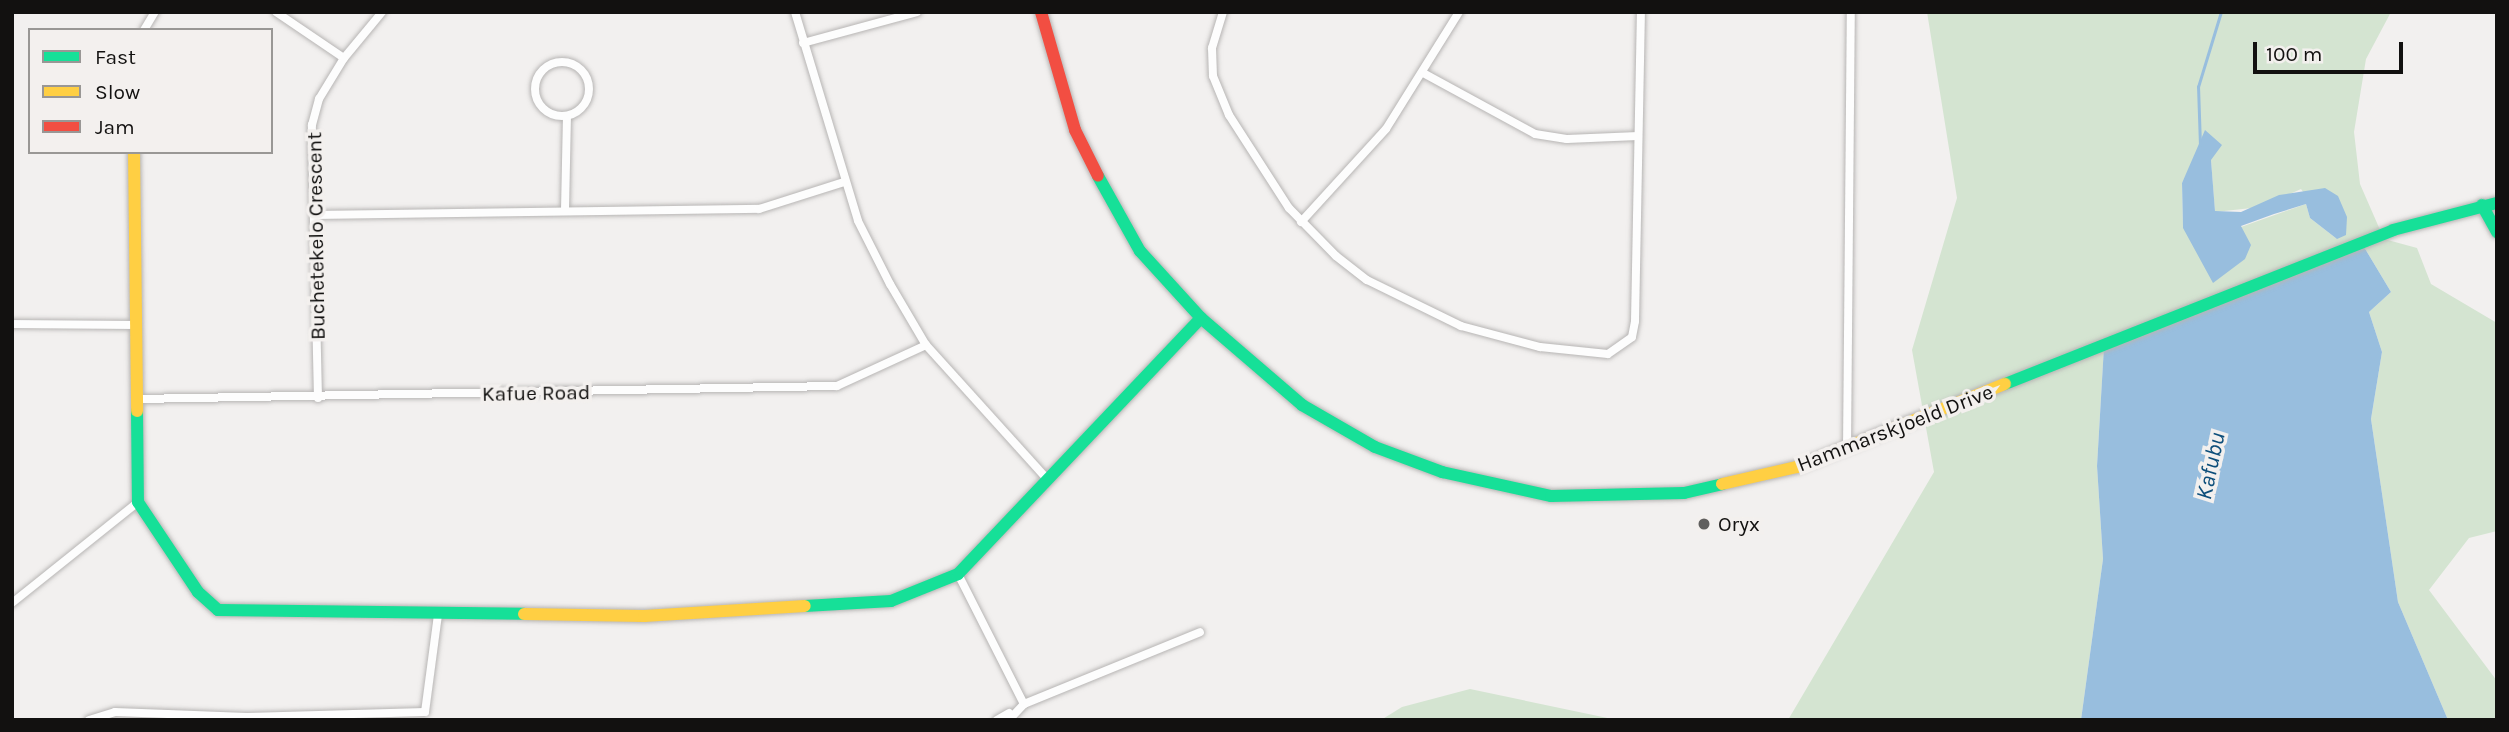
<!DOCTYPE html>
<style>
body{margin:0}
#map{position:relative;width:2509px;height:732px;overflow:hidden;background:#f2f0ef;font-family:Karla,sans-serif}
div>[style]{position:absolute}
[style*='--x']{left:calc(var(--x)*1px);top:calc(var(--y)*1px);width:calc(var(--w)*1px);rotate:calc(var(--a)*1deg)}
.green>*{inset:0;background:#d4e4d1}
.water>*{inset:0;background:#98bede}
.stream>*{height:2.5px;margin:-1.25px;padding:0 1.25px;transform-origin:1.25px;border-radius:1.25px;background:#98bede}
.roads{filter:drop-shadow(0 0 2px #b7b5b4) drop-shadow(0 0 2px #b7b5b4)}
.street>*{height:8px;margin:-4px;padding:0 4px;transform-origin:4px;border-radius:4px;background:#fdfdfd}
.street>.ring{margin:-4px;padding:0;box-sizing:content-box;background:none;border:8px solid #fdfdfd;border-radius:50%}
.fast>*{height:12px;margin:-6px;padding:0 6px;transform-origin:6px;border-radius:6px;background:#16e098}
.slow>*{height:12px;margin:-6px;padding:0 6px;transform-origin:6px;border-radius:6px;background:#ffcf43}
.jam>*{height:12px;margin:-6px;padding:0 6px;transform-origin:6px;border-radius:6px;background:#f24e42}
.dots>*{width:19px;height:19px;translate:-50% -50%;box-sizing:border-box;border:4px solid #f3f0ee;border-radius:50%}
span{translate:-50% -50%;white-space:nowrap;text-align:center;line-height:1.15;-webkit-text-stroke:7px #f3f0ee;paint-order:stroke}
.street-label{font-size:21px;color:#121110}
.poi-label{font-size:21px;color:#121110}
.left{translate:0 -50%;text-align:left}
.water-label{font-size:23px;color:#0d4e7a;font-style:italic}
.frame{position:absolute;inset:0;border:14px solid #121110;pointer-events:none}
.legend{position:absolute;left:28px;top:28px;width:245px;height:126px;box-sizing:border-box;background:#f3f0ee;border:2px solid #999795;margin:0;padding:9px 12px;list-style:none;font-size:21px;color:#121110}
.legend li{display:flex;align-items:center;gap:14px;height:35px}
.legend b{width:35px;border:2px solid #999795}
.scale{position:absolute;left:2253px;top:42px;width:150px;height:32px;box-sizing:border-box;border:4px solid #121110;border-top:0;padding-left:9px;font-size:21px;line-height:24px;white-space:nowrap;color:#121110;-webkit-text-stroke:5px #f3f0ee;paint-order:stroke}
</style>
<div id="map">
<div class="green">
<i style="clip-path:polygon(evenodd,1927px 12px,2391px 12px,2366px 59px,2354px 132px,2360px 184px,2384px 239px,2417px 248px,2431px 284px,2497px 323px,2497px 531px,2469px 538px,2429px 590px,2497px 681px,2497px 720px,2448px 720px,2398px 602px,2371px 419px,2382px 352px,2369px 312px,2391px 292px,2361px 242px,2104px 346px,2097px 466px,2103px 559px,2081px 720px,1788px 720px,1934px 472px,1912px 350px,1957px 198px,1927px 12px,2195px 158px,2211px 160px,2215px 212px,2261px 207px,2301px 189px,2337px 239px,2310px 218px,2306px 204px,2241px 227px,2183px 228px,2182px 183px,2195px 158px)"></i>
<i style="clip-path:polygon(1470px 689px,1617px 720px,1381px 720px,1402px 707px)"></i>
</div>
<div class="water">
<i style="clip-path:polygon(2205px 130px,2222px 145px,2211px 160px,2215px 211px,2241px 212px,2279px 195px,2325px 188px,2338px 196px,2347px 217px,2346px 235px,2337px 239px,2310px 218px,2306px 204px,2274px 214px,2241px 226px,2251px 245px,2245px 259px,2213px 283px,2183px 228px,2182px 183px)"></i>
<i style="clip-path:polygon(2361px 242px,2391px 292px,2369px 312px,2382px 352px,2371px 419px,2398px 602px,2448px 720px,2081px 720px,2103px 559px,2097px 466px,2104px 346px)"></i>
</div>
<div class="stream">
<i style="--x:2200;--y:146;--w:59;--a:-91.9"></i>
<i style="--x:2198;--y:87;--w:78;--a:-73"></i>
</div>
<div class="roads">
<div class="street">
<i style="--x:276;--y:12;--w:82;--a:34.1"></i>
<i style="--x:795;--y:12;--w:218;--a:73.2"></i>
<i style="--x:858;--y:221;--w:71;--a:63.1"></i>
<i style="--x:890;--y:284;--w:71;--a:59.5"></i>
<i style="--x:926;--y:345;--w:182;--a:47.9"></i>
<i style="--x:1223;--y:12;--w:38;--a:107"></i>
<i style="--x:1212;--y:48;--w:28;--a:88"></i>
<i style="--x:1213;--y:76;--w:42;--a:67.7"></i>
<i style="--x:1229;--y:115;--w:111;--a:57.2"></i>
<i style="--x:1289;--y:208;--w:67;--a:45.6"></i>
<i style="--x:1336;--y:256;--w:39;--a:38"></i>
<i style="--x:1367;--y:280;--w:105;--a:26.1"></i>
<i style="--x:1461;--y:326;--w:82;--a:14.9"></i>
<i style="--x:1540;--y:347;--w:68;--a:5.9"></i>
<i style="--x:1608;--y:354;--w:29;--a:-35"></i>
<i style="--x:1632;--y:337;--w:16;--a:-79"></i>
<i style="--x:1635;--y:321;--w:309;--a:-88.9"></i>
<i style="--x:144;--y:30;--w:21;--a:-59"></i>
<i style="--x:803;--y:43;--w:118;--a:-15.2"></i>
<i class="ring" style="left:535px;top:62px;width:46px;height:46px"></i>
<i style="--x:1425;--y:74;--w:125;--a:28.6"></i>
<i style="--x:1535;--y:134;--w:32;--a:9"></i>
<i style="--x:1567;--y:139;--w:71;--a:-2.4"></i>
<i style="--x:565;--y:210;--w:94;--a:-88.8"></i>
<i style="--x:318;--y:215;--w:441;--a:-0.8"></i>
<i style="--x:759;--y:209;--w:89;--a:-17.6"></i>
<i style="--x:1301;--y:222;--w:126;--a:-47.6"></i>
<i style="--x:1386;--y:129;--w:138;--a:-58"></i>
<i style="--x:12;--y:324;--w:121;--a:0.5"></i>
<i style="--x:318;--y:398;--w:273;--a:-91.3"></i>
<i style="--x:312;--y:125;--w:27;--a:-75"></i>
<i style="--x:319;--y:99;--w:48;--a:-58.6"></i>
<i style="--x:344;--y:58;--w:60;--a:-50.4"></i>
<i style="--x:138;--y:399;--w:699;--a:-1.07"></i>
<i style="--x:837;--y:386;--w:98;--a:-24.7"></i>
<i style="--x:1847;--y:448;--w:436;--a:-89.5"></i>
<i style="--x:958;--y:574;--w:146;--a:63.1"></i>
<i style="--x:1024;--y:704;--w:190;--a:-22.2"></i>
<i style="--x:12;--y:603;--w:161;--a:-38.7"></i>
<i style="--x:89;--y:720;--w:27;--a:-17"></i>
<i style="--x:115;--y:712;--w:132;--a:2.2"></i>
<i style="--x:247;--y:717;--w:178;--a:-1.6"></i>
<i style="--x:425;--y:712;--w:99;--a:-82.4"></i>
<i style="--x:997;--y:720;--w:14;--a:-30"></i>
<i style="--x:1009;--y:720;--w:22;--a:-47"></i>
</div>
<div class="fast">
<i style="--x:1098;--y:176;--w:86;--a:60.8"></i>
<i style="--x:1140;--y:251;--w:91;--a:47.7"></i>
<i style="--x:1201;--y:318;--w:133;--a:40.7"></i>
<i style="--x:1302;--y:405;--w:84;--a:29.9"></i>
<i style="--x:1375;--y:447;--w:72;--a:20.5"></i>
<i style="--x:1442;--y:472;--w:112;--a:12.4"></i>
<i style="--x:1551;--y:496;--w:133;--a:-1.3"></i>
<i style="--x:1684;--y:493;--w:39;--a:-13"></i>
<i style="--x:2482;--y:205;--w:31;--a:61"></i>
<i style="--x:2005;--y:384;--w:417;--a:-21.6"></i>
<i style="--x:2393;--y:230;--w:107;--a:-14.6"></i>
<i style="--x:137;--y:411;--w:91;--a:89.4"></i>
<i style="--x:138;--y:502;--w:108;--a:56.3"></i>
<i style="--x:198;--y:592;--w:27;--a:42"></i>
<i style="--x:218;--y:610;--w:306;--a:0.7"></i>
<i style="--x:805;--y:606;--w:86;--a:-3.3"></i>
<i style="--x:891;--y:601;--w:72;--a:-21.9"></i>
<i style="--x:958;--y:574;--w:353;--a:-46.5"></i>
</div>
<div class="slow">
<i style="--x:134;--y:152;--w:259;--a:89.3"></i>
<i style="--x:1722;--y:484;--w:77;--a:-12.8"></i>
<i style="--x:1797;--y:467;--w:224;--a:-21.8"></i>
<i style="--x:524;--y:614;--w:120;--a:1"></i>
<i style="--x:644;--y:616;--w:161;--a:-3.6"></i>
</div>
<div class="jam">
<i style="--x:1041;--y:12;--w:123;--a:73.9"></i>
<i style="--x:1075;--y:130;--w:51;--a:63.4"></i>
</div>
</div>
<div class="dots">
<i style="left:1704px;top:524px;background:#605f5e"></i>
</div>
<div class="street-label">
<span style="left:316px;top:236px;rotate:-91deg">Buchetekelo Crescent</span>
<span style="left:536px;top:393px;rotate:-1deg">Kafue Road</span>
<span style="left:1895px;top:428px;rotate:-21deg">Hammarskjoeld Drive</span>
</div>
<div class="poi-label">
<span class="left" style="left:1718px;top:524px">Oryx</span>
</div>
<div class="water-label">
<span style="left:2211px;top:466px;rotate:-78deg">Kafubu</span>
</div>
<div class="frame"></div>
<ul class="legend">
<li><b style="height:9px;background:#16e098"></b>Fast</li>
<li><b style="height:9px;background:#ffcf43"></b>Slow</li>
<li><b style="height:9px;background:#f24e42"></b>Jam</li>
</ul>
<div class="scale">100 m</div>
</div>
